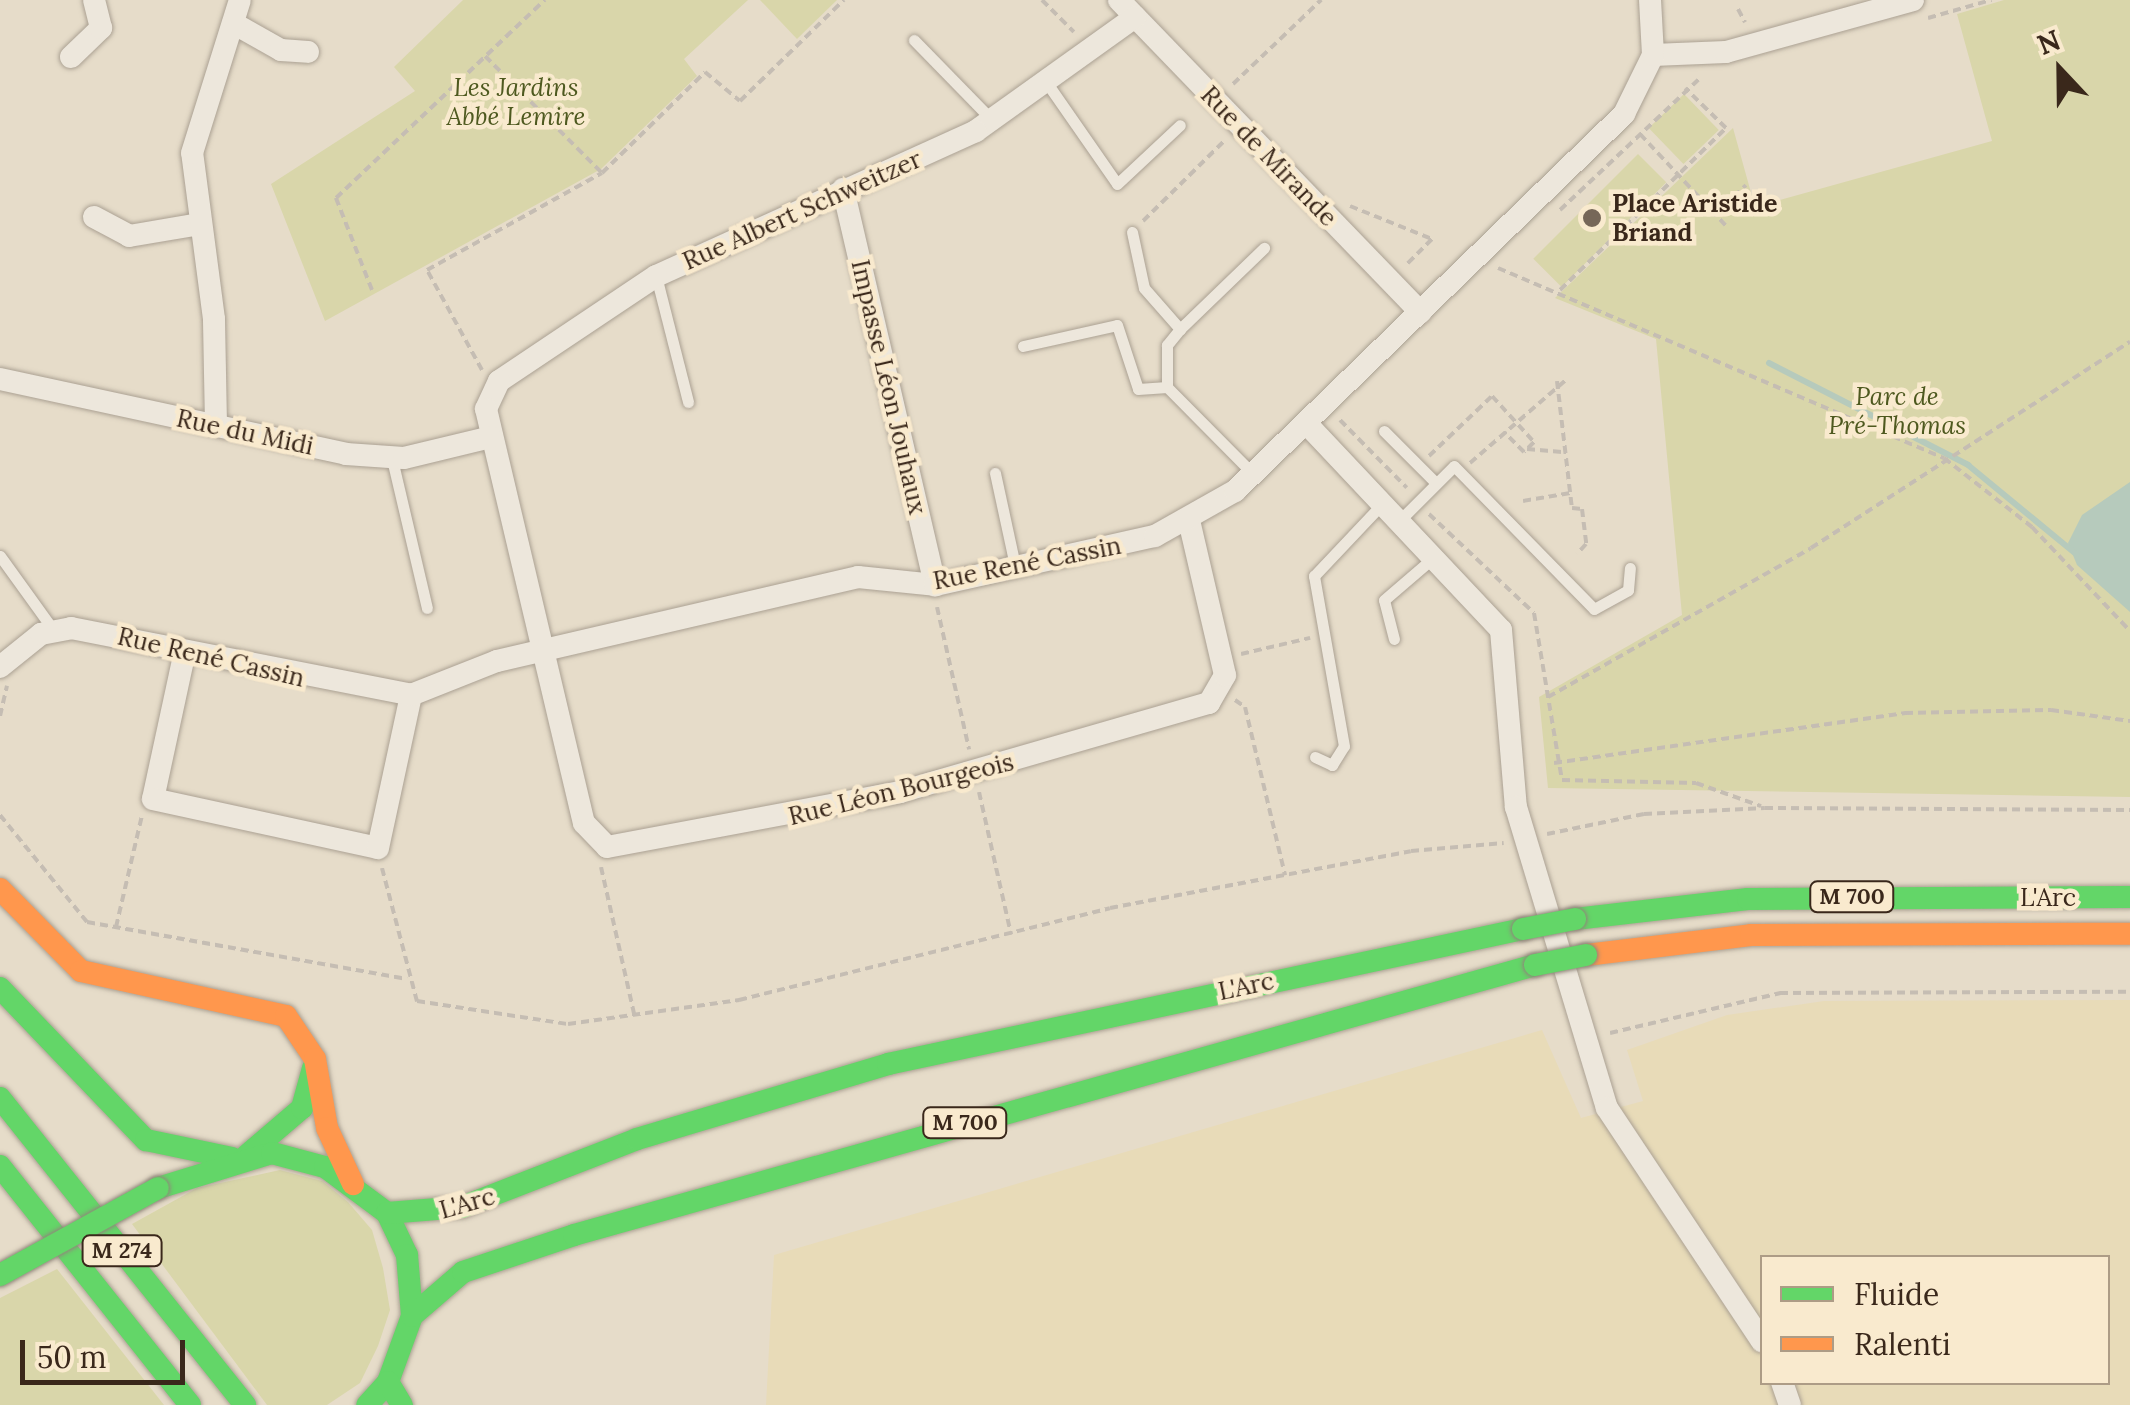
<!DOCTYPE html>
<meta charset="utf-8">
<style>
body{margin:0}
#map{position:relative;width:2130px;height:1405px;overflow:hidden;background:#e6dcc9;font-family:Lora,serif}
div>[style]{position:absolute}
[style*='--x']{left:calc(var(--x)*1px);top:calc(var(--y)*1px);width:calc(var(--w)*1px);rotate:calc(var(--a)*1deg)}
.farmland>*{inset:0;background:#e8dbb8}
.green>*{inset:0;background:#d9d6aa;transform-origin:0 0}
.water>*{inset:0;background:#b6cabc}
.stream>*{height:6px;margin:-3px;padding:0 3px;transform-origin:3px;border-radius:3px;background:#b6cabc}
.path>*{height:4px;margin-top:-2px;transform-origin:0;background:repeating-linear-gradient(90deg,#c5bdb3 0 8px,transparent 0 13px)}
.roads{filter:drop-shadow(0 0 2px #aba193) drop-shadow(0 0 2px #aba193)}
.lane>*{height:11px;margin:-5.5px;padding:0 5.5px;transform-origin:5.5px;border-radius:5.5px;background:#ede7dc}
.street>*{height:22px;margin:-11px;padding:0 11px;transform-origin:11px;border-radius:11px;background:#ede7dc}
.fast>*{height:22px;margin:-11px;padding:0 11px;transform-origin:11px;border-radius:11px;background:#63d668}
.slow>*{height:22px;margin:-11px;padding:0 11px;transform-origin:11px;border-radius:11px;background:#ff974d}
.bridges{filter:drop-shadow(0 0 2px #90867a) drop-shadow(0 0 2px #90867a)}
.fast-bridge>*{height:22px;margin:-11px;padding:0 11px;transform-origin:11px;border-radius:11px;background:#63d668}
.dots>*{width:28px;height:28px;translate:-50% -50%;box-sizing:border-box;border:5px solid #f9eace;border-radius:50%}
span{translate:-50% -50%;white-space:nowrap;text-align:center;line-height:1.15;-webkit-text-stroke:9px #f9eace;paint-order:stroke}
.shield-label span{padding:2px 8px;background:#f9eace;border:2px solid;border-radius:8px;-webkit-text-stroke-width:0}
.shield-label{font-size:22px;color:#3a281b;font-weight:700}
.park-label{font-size:25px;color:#4e591f;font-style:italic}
.street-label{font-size:25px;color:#3a281b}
.poi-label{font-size:25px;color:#3a281b;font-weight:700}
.left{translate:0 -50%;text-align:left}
.legend{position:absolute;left:1760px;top:1255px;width:350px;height:130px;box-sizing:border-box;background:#f9eace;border:2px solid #ad9c86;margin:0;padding:12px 18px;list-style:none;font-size:30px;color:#3a281b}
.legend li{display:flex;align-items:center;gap:20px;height:50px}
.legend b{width:50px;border:2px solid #ad9c86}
.north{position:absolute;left:2010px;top:20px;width:100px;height:100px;-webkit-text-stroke:8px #f9eace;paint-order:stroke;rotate:338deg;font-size:28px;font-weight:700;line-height:40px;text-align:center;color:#3a281b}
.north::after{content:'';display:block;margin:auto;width:35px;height:45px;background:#3a281b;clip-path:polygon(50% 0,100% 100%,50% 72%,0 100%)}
.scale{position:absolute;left:20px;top:1340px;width:165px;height:45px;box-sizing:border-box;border:5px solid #3a281b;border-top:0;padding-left:12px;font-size:30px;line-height:35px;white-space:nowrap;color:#3a281b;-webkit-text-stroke:8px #f9eace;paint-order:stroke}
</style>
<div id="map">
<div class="farmland">
<i style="clip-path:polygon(evenodd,2130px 1000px,2130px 1405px,766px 1405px,774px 1255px,1542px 1030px,1581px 1118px,1643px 1101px,1627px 1050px,1727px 1015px,1824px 1001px,2130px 1000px,1762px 1258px,2108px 1258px,2108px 1382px,1762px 1382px,1762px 1258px)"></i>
</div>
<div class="green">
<i style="clip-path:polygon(463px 0,748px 0,684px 59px,697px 76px,601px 169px,325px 321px,271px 184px,415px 91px,394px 67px)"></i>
<i style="clip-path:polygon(760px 0,837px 0,797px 39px)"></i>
<i style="clip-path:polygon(2004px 0,2130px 0,2130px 797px,1548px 788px,1539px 697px,1682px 615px,1656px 339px,1555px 298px,1733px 128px,1755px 207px,1992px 141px,1957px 14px)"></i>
<i style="left:1684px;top:94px;width:50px;height:49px;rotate:46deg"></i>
<i style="left:1638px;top:154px;width:40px;height:148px;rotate:45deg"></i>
<i style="clip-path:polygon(280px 1170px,322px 1181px,348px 1202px,372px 1230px,383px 1268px,390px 1310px,378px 1346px,360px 1383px,327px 1405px,267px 1405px,132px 1224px,197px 1188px)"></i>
<i style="clip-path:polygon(57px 1269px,164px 1405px,0 1405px,0 1298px)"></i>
</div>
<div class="water">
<i style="clip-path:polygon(2130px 482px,2130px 612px,2077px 565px,2068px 543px,2082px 515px)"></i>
</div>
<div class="stream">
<i style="--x:1769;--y:363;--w:224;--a:27.1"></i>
<i style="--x:1968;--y:465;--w:140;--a:39.5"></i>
</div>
<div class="path">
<i style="--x:1042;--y:0;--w:45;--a:45"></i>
<i style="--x:1738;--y:9;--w:15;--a:62"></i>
<i style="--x:1928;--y:18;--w:66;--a:-15.9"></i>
<i style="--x:485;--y:56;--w:165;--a:45"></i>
<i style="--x:1233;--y:84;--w:122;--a:-43.7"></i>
<i style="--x:1640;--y:134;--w:129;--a:46.9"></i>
<i style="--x:1350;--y:206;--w:88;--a:21.9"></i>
<i style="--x:1432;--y:239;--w:37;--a:135"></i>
<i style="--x:1560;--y:210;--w:194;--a:-43.3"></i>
<i style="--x:1715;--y:215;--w:43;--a:-44.1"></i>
<i style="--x:1143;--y:221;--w:115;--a:-44.6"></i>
<i style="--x:1498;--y:268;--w:485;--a:23.1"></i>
<i style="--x:1944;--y:458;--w:112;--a:38.1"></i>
<i style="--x:2032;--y:527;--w:143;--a:46.7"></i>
<i style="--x:372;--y:290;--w:99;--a:-111.4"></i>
<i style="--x:336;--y:198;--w:288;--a:-43.5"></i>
<i style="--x:1560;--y:290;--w:232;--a:-44.3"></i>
<i style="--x:1726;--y:128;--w:57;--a:-135.7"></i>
<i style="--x:482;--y:370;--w:114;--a:-118.8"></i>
<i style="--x:427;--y:270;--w:200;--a:-29"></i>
<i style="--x:602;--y:173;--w:144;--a:-44.4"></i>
<i style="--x:705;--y:72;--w:45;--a:39.6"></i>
<i style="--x:740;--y:101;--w:145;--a:-44.2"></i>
<i style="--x:1557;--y:381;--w:128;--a:83.3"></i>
<i style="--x:1572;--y:508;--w:10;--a:6"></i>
<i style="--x:1582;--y:509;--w:35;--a:83"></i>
<i style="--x:1586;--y:544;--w:13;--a:132"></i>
<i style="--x:1340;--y:420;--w:95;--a:45.4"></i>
<i style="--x:1527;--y:449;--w:38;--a:5"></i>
<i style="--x:1429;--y:456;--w:87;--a:-43.6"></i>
<i style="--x:1492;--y:396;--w:62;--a:47.6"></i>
<i style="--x:1534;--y:442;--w:14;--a:135"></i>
<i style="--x:1524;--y:452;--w:28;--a:-135"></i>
<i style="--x:1470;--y:463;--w:128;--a:-40.9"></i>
<i style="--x:1523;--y:501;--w:48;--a:-9.7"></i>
<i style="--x:1429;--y:514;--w:144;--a:43.3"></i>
<i style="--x:1534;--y:613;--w:169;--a:80.5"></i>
<i style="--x:1562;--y:780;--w:134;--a:1.3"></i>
<i style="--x:1696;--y:783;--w:69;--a:19.5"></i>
<i style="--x:937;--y:607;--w:146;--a:77.3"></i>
<i style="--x:1241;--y:654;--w:71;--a:-13.1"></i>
<i style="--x:1548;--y:697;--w:302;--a:-29.5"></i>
<i style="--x:1811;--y:548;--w:380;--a:-32.9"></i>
<i style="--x:1235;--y:700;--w:12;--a:35"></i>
<i style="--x:1245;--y:707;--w:173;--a:76.6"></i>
<i style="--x:0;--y:716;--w:31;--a:-77"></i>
<i style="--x:1554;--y:763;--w:355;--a:-8.1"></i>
<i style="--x:1905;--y:713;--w:146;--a:-1.2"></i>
<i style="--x:2051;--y:710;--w:80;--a:7.9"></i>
<i style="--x:979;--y:792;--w:146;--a:77.3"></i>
<i style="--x:0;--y:815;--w:138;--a:50.9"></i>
<i style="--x:87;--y:922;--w:325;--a:10.1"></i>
<i style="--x:1547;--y:834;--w:99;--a:-11.7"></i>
<i style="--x:1644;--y:814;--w:121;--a:-2.8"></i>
<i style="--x:1765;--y:808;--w:365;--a:0.3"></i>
<i style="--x:601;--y:867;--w:155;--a:77.3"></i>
<i style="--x:382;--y:868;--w:138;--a:75.3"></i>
<i style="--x:417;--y:1001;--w:153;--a:8.7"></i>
<i style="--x:568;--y:1024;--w:173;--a:-8"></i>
<i style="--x:739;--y:1000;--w:382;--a:-13.9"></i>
<i style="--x:1110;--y:908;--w:306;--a:-10.7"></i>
<i style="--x:1411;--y:851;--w:93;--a:-4.9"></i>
<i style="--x:116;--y:927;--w:115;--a:-76.9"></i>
<i style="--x:1610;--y:1033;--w:175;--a:-13.2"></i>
<i style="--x:1780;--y:993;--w:350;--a:-0.2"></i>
</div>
<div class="roads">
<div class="lane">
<i style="--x:914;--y:40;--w:113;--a:45.7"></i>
<i style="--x:1049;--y:86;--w:119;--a:55.2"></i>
<i style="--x:1117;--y:184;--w:86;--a:-43.1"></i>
<i style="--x:1132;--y:232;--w:57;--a:77.9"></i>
<i style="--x:1144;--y:288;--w:55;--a:48.7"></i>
<i style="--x:1180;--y:329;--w:21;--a:129"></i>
<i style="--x:1167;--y:345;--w:42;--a:90"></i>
<i style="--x:1167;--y:387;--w:122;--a:45.3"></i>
<i style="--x:656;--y:276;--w:130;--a:75.7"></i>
<i style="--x:1180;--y:329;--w:117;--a:-44"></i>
<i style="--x:1023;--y:346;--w:96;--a:-12.6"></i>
<i style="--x:1117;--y:325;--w:67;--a:71.8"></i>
<i style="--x:1138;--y:389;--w:29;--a:-4"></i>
<i style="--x:1384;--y:431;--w:74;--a:45"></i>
<i style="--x:392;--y:459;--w:153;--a:76.8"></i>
<i style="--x:995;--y:473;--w:99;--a:77.8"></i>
<i style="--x:1400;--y:520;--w:76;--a:-45"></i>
<i style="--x:1454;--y:466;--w:200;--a:45.6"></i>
<i style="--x:1594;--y:609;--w:39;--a:-29"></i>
<i style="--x:1628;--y:590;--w:22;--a:-85"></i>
<i style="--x:0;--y:556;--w:92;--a:54.2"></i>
<i style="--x:1394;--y:639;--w:40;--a:-104.4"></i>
<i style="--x:1384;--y:600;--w:66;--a:-40.7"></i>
<i style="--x:1315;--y:757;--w:19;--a:25"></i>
<i style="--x:1332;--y:765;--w:22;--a:-58"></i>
<i style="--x:1344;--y:746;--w:173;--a:-100"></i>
<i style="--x:1314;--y:576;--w:100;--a:-46.6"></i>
</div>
<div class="street">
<i style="--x:1119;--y:0;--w:434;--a:46"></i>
<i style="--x:1135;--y:17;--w:196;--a:144.4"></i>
<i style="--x:976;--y:131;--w:351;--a:155.6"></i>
<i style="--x:656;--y:276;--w:189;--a:146.2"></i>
<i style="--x:499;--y:381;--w:31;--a:115"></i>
<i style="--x:486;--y:409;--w:425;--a:76.7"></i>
<i style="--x:584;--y:823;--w:33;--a:46"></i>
<i style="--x:607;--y:847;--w:298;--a:-10.6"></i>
<i style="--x:900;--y:792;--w:322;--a:-16.1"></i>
<i style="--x:1209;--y:703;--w:32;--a:-60"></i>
<i style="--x:1225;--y:675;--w:159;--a:-103.1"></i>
<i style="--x:233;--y:23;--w:55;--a:29.4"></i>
<i style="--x:281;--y:50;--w:27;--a:4"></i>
<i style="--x:1653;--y:55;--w:73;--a:-2.4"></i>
<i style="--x:1726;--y:52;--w:194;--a:-15.5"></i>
<i style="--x:71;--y:57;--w:42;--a:-44"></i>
<i style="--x:101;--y:28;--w:29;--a:-104"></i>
<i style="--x:843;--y:189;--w:407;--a:76.9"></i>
<i style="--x:94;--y:217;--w:40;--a:28"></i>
<i style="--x:129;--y:236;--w:71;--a:-9.7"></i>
<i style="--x:0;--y:379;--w:354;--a:12.2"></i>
<i style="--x:346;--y:454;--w:58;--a:3.9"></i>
<i style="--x:404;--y:458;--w:89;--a:-13.6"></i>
<i style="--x:1306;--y:423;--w:284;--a:46.7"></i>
<i style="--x:1501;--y:630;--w:178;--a:85.2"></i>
<i style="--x:1516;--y:807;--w:314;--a:73.2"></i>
<i style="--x:1607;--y:1108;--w:280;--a:56.4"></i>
<i style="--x:216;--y:425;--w:106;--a:-91.1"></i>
<i style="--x:214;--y:319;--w:167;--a:-97.5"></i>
<i style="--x:192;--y:153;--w:160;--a:-72.6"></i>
<i style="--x:185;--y:651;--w:151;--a:102.2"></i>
<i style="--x:153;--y:799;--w:230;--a:12.3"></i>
<i style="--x:378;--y:848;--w:157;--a:-77.8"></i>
<i style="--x:0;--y:667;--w:53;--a:-38.8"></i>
<i style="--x:41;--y:634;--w:31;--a:-11"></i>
<i style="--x:71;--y:628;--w:347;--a:11.1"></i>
<i style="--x:411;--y:695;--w:92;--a:-21.6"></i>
<i style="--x:497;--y:661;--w:371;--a:-13.1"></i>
<i style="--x:858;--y:577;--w:77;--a:5.9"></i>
<i style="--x:935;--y:585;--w:225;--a:-12.6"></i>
<i style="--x:1155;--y:536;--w:92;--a:-29.4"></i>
<i style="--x:1235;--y:491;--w:542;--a:-44.1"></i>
<i style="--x:1624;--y:114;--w:66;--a:-63.8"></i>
<i style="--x:1653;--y:55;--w:55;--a:-93.1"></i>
<i style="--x:1782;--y:1382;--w:24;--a:71"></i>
</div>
<div class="fast">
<i style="--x:1575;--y:919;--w:174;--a:-6.6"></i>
<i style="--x:1748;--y:899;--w:382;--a:-0.3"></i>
<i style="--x:0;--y:988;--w:211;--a:46.2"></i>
<i style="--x:146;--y:1140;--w:88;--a:11.8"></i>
<i style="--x:0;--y:1098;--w:393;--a:51.4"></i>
<i style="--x:247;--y:1155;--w:72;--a:-40.5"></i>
<i style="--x:302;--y:1108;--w:41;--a:-74.6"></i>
<i style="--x:0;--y:1166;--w:305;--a:51.5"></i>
<i style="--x:158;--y:1188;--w:119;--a:-17.1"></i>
<i style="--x:272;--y:1153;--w:55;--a:14.8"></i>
<i style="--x:325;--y:1167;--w:77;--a:36.6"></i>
<i style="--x:387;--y:1213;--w:47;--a:64.5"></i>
<i style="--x:407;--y:1255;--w:61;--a:85.3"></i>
<i style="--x:412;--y:1316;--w:70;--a:110"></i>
<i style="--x:388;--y:1382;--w:31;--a:132"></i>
<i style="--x:387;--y:1213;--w:75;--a:-4.6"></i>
<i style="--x:462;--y:1207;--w:188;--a:-21.2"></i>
<i style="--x:637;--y:1139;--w:262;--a:-16.6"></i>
<i style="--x:888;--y:1064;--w:649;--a:-12"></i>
<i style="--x:412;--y:1316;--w:67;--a:-40.8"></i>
<i style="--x:463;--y:1272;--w:117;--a:-18.4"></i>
<i style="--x:574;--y:1235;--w:998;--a:-15.69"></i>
<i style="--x:388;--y:1382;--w:27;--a:59"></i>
</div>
<div class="slow">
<i style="--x:0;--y:889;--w:115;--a:45.4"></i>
<i style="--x:81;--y:971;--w:210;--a:12.4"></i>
<i style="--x:286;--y:1016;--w:52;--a:56"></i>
<i style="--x:315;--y:1059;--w:70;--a:80.1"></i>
<i style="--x:327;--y:1128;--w:62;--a:65.1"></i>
<i style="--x:1586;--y:955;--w:166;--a:-6.9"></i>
<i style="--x:1751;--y:935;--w:379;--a:-0.2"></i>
</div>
</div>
<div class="bridges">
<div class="fast-bridge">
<i style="--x:1523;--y:929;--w:53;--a:-10.9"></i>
<i style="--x:1535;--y:965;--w:52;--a:-11.1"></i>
<i style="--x:0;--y:1275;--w:180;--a:-28.8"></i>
</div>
</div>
<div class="dots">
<i style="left:1592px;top:218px;background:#766758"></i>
</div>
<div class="shield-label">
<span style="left:1852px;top:897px">M 700</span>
<span style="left:965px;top:1123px">M 700</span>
<span style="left:122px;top:1251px">M 274</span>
</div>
<div class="park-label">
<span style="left:516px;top:102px">Les Jardins<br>Abbé Lemire</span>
<span style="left:1897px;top:411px">Parc de<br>Pré-Thomas</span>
</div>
<div class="street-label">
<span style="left:1269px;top:156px;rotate:46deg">Rue de Mirande</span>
<span style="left:802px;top:210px;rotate:-24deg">Rue Albert Schweitzer</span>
<span style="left:889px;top:387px;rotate:77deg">Impasse Léon Jouhaux</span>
<span style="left:245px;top:432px;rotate:12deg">Rue du Midi</span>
<span style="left:1027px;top:563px;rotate:-11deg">Rue René Cassin</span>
<span style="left:211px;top:657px;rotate:13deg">Rue René Cassin</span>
<span style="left:901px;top:789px;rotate:-14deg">Rue Léon Bourgeois</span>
<span style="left:2048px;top:897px">L'Arc</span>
<span style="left:1246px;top:986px;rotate:-12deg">L'Arc</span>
<span style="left:467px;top:1203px;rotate:-16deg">L'Arc</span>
</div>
<div class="poi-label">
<span class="left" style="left:1612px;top:218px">Place Aristide<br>Briand</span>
</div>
<ul class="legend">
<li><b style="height:12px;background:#63d668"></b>Fluide</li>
<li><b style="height:12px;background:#ff974d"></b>Ralenti</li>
</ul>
<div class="north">N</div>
<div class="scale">50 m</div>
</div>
